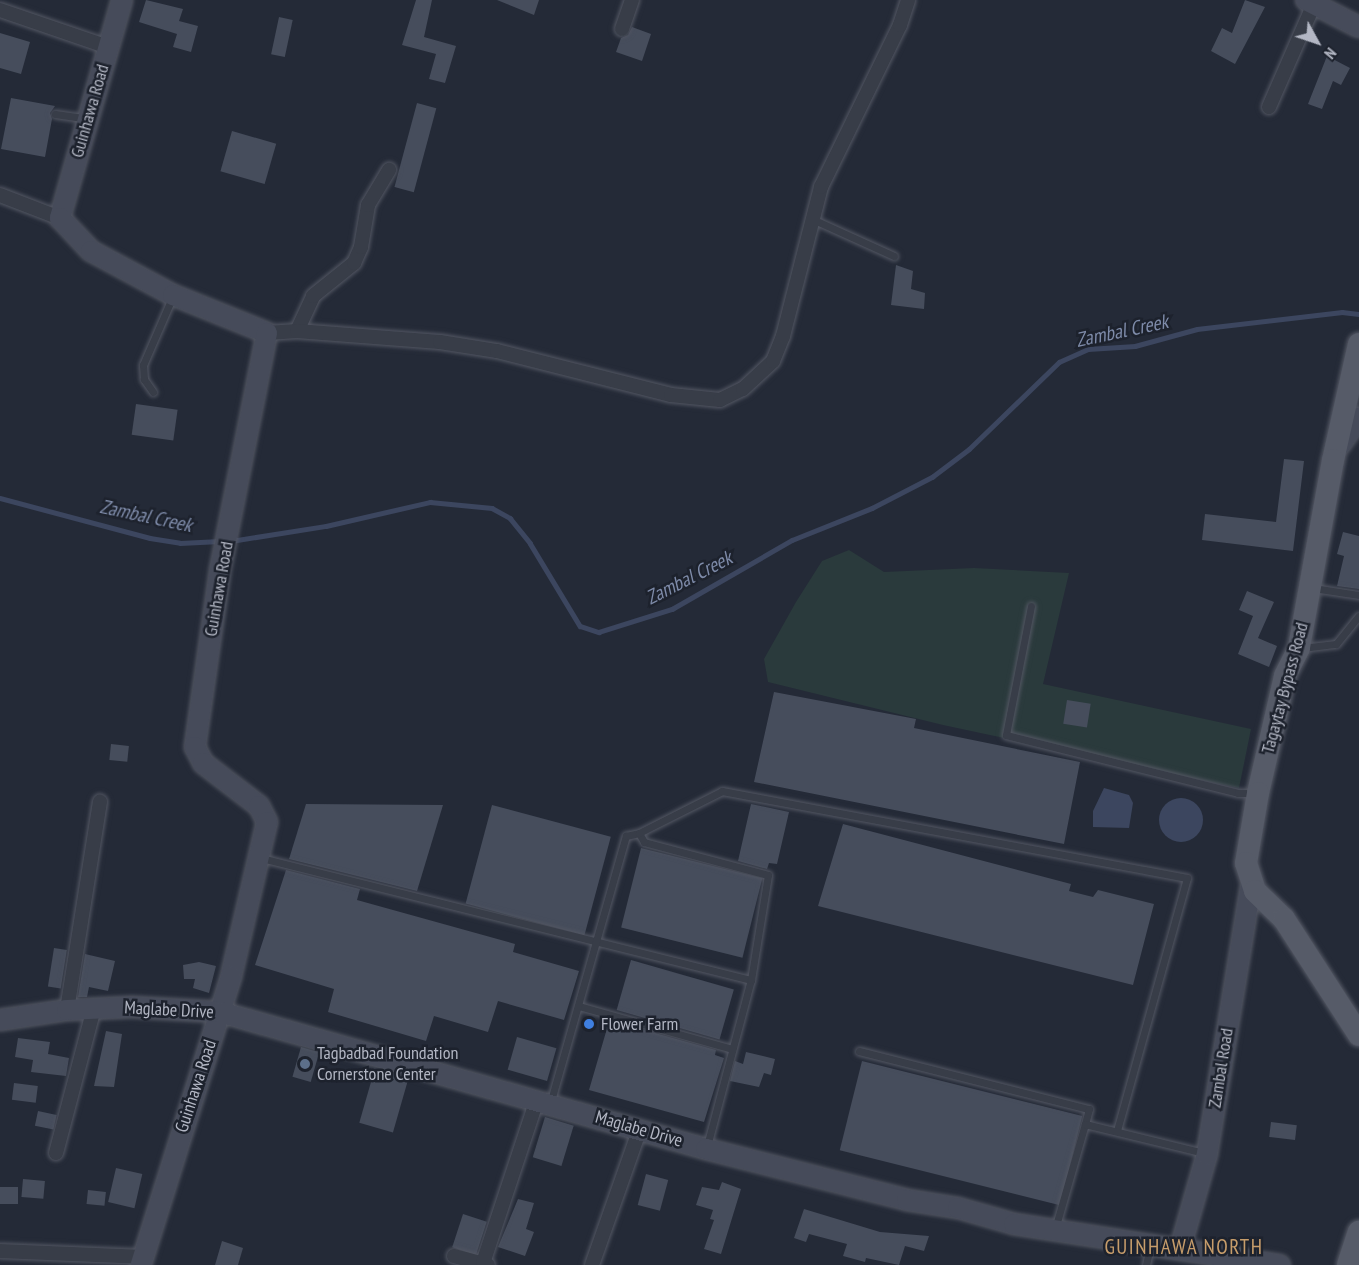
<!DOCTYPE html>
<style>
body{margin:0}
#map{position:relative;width:1359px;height:1265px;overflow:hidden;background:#242a37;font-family:"PT Sans Narrow",sans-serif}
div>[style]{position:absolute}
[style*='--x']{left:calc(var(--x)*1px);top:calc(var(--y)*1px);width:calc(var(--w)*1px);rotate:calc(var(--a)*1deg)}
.green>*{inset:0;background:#2a3a3c}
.water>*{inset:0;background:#3c465f}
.round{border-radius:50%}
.stream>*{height:4.5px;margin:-2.25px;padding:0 2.25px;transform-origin:2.25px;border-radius:2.25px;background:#3c465f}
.building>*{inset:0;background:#464d5c;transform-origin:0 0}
.roads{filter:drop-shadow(0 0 2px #535763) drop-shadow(0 0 2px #535763)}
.lane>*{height:7px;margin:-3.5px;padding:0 3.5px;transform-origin:3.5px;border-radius:3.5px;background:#383d48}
.street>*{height:14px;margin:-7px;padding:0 7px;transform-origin:7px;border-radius:7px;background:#383d48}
.secondary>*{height:20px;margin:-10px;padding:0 10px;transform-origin:10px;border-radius:10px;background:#464b5a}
.primary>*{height:22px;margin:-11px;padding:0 11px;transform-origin:11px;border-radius:11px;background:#565b68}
.dots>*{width:16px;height:16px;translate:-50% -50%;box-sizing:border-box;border:3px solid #1d222d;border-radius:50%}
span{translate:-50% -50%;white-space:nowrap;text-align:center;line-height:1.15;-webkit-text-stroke:5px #1d222d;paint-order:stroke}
.street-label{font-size:18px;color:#b3b7c4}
.poi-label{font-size:18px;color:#b3b7c4}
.left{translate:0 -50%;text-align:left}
.water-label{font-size:20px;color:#7e8ba9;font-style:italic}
.quarter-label{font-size:21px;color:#c79d6b;letter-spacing:1.5px}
.north{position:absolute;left:1287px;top:12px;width:60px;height:60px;-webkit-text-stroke:4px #1d222d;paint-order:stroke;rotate:130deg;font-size:16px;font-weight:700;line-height:24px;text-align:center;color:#b3b7c4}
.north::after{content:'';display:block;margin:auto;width:21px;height:27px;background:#b3b7c4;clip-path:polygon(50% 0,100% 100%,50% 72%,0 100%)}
</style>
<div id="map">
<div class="green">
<i style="clip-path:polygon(849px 550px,884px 572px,974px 568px,1069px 573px,1043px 684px,1251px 729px,1239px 788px,943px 725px,768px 682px,764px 659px,796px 602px,822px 561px)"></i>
</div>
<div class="water">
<i style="clip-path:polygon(1104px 788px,1129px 795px,1133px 803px,1129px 828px,1093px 827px,1093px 811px)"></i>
<i class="round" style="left:1159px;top:798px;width:44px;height:44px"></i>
</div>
<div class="stream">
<i style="--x:0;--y:498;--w:155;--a:14.9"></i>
<i style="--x:150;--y:538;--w:30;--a:9"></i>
<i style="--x:180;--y:543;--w:40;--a:-2.9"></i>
<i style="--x:231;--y:541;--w:96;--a:-9"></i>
<i style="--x:326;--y:526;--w:107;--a:-13"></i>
<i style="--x:430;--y:502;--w:62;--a:5.5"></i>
<i style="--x:492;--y:508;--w:21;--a:29"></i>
<i style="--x:510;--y:518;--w:32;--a:51"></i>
<i style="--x:530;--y:543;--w:97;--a:58.9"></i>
<i style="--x:580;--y:626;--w:20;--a:18"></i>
<i style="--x:599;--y:632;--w:77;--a:-17.5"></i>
<i style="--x:672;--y:609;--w:138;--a:-29.9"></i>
<i style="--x:792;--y:540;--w:86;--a:-21.8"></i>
<i style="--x:872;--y:508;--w:68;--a:-27.3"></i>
<i style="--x:932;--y:477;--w:46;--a:-37.1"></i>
<i style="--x:969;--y:449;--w:125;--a:-44"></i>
<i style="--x:1059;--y:362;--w:32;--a:-24"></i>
<i style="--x:1088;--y:349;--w:47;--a:-3.7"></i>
<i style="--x:1135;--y:346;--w:64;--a:-15.3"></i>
<i style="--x:1197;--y:329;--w:146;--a:-6.7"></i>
<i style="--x:1342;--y:312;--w:17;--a:7"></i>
</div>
<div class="building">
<i style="clip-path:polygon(146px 0,183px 9px,179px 21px,198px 26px,191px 52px,173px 47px,177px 34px,139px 22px)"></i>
<i style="clip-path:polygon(416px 0,432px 0,424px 37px,456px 46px,445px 83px,429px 79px,436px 54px,402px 45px)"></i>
<i style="clip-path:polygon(497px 0,539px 0,534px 15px)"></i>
<i style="clip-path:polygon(1245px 0,1265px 7px,1235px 64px,1211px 51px,1222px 28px,1232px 33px)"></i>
<i style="left:279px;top:17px;width:14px;height:38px;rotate:12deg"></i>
<i style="clip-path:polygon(632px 27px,651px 34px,642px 61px,616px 52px,621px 38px,628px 35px)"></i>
<i style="clip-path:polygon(0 33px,30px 42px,21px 74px,0 68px)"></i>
<i style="clip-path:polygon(1327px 56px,1350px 68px,1341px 85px,1333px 81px,1322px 109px,1308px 104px)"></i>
<i style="clip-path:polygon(11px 98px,55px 106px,50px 113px,52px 119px,45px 157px,1px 149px)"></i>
<i style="left:417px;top:103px;width:20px;height:87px;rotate:15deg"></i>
<i style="left:232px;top:131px;width:46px;height:42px;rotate:16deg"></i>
<i style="clip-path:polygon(896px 265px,913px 271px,911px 289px,925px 293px,924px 309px,891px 305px)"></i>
<i style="left:136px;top:404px;width:42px;height:31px;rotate:8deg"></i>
<i style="clip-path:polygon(1284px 459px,1304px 461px,1293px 551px,1202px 540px,1205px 514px,1276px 522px)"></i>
<i style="clip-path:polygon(1343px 532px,1359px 536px,1359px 589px,1337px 586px,1344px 556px,1337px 554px)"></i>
<i style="clip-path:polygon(1247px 591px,1274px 602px,1258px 638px,1277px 646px,1269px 667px,1238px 654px,1253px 616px,1239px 610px)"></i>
<i style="clip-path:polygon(774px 692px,916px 719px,914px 728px,1080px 762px,1064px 844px,754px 782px)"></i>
<i style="left:1067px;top:700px;width:24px;height:24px;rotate:9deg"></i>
<i style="left:111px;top:744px;width:18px;height:16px;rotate:6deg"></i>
<i style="clip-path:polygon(306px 804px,443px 805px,417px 891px,289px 859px)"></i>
<i style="clip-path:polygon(751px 804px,789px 812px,777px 864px,769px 863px,767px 869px,738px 861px)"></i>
<i style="left:492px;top:805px;width:123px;height:102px;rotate:15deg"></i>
<i style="clip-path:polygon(843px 824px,1071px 884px,1069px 891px,1093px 897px,1098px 890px,1154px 904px,1133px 985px,818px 906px)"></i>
<i style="left:641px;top:848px;width:125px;height:82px;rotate:14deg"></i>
<i style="clip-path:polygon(286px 870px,360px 889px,357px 900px,515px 944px,513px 952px,579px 971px,564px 1020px,498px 1001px,488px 1032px,434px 1016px,426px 1041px,328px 1012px,334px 989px,255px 965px)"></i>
<i style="left:54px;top:948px;width:13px;height:39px;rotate:9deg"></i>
<i style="clip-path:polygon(85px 954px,115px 961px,108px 991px,89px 987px,87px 997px,78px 997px)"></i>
<i style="left:631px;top:960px;width:107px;height:52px;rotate:16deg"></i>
<i style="clip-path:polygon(199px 962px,216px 966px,209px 993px,193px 988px,195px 979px,184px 979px,183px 965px)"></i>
<i style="clip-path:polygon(612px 1021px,716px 1050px,715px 1055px,724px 1058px,704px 1122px,589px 1090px,608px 1025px)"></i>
<i style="clip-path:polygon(106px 1031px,122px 1034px,114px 1087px,94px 1086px)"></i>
<i style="left:517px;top:1037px;width:41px;height:34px;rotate:16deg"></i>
<i style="clip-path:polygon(18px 1038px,50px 1042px,48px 1054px,69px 1058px,66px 1076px,31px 1072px,33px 1060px,15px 1057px)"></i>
<i style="left:301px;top:1047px;width:19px;height:31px;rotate:16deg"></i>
<i style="clip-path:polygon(746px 1052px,775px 1059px,771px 1075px,764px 1073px,759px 1087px,730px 1081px,735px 1061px,743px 1064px)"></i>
<i style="left:862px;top:1061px;width:227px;height:92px;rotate:14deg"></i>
<i style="left:375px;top:1068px;width:35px;height:57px;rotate:16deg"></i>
<i style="left:14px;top:1083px;width:24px;height:17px;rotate:7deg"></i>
<i style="left:38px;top:1111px;width:19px;height:15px;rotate:12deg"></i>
<i style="left:545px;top:1117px;width:30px;height:42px;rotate:17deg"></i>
<i style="left:1271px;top:1122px;width:26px;height:15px;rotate:7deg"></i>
<i style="left:116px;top:1168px;width:27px;height:35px;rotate:13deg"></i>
<i style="left:646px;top:1174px;width:23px;height:32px;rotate:15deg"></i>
<i style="left:23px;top:1179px;width:22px;height:18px;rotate:5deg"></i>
<i style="clip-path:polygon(722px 1182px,741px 1189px,721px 1254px,704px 1249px,714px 1220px,710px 1219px,713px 1210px,696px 1205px,702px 1187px,719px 1190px)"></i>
<i style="left:18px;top:1187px;width:17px;height:18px;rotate:90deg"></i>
<i style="left:88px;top:1190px;width:18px;height:14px;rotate:6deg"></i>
<i style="clip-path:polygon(518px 1199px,534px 1203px,526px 1229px,534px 1232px,525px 1256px,498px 1247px)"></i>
<i style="clip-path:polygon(804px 1209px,880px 1232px,929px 1236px,924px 1251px,905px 1246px,899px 1265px,866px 1258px,865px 1262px,843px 1256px,847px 1244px,809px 1234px,806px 1242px,794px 1238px)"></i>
<i style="left:463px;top:1214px;width:25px;height:35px;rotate:18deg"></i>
<i style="clip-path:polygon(222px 1241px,243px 1248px,238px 1265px,215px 1265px)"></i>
</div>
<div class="roads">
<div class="lane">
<i style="--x:55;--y:114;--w:30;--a:8"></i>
<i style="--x:812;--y:219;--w:90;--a:24.3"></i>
<i style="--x:153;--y:392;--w:16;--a:-125"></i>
<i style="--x:144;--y:379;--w:14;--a:-94"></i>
<i style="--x:143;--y:365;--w:73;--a:-66.6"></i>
<i style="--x:1313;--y:588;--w:47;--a:8.7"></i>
<i style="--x:1031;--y:606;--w:131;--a:101"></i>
<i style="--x:1006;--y:735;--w:239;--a:14"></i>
<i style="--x:1238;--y:793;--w:17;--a:0"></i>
<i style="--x:1302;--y:648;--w:34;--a:-7"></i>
<i style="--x:1336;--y:644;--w:36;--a:-51"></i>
<i style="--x:261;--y:858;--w:505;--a:13.98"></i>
<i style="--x:579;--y:1006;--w:159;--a:15.7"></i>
<i style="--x:859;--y:1051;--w:237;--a:14.2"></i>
<i style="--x:1089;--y:1109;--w:16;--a:105"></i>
<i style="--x:550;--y:1104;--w:279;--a:-74.2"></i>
<i style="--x:626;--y:836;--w:13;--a:-13"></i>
<i style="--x:707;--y:1146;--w:172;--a:-75.2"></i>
<i style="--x:751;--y:980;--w:106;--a:-80.8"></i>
<i style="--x:768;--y:875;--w:128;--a:-165.1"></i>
<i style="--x:644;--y:842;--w:10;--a:-119"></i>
<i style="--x:639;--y:833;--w:93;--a:-26.8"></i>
<i style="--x:722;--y:791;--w:473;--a:10.6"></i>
<i style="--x:1187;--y:878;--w:262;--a:105.5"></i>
<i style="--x:1055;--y:1229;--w:109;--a:-74.1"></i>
<i style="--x:1085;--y:1124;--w:122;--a:13.7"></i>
<i style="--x:1146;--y:1265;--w:19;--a:-78"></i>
</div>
<div class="street">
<i style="--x:0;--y:10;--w:114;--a:18.9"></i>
<i style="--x:622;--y:29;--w:31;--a:-71"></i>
<i style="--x:1269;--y:107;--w:112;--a:-66.4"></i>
<i style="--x:0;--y:195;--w:64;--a:21"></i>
<i style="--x:297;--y:331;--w:38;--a:-65"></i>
<i style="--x:313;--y:296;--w:53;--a:-38.8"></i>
<i style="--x:354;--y:263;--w:17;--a:-66"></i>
<i style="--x:361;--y:247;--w:43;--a:-80.5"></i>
<i style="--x:368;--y:205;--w:41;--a:-59"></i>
<i style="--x:267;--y:333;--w:30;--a:-4"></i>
<i style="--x:297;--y:331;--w:143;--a:4.4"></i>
<i style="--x:440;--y:342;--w:58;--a:9"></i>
<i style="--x:497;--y:351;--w:179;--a:14.2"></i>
<i style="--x:671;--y:395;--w:49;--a:5.8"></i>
<i style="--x:720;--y:400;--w:25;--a:-26"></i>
<i style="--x:743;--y:389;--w:41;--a:-43"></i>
<i style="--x:773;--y:361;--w:27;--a:-68"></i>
<i style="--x:783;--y:336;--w:154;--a:-75.7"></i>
<i style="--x:821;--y:187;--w:180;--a:-64"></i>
<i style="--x:900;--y:25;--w:26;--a:-72"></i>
<i style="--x:67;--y:1010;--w:211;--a:-81"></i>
<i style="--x:56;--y:1153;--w:150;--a:-75.3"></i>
<i style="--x:0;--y:1251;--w:144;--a:2.4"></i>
<i style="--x:454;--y:1256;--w:35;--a:15"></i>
<i style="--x:483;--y:1263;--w:172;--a:-71.7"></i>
<i style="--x:592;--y:1265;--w:144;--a:-70.6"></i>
</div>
<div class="secondary">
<i style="--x:122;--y:0;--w:227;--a:105.9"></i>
<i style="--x:60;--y:218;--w:45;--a:46.8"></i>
<i style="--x:91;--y:251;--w:93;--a:28.2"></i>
<i style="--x:173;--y:295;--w:101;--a:22"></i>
<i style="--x:267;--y:333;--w:243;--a:101.2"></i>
<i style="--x:220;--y:571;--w:178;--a:98.1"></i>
<i style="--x:195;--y:747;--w:18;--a:63"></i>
<i style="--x:203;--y:763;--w:71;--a:37.5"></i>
<i style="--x:259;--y:806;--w:18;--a:63"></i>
<i style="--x:267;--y:822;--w:159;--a:103.1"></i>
<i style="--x:231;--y:977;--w:302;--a:107.4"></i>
<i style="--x:1306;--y:0;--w:59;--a:27"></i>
<i style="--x:1340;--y:445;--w:33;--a:-55"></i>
<i style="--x:0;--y:1020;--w:68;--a:-8.5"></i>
<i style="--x:67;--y:1010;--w:65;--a:-2.6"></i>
<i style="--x:132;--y:1007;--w:88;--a:3.3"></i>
<i style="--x:220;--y:1012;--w:505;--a:15.74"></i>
<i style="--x:706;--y:1149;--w:207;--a:14.2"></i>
<i style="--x:907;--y:1200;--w:52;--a:8.9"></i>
<i style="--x:958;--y:1208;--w:58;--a:15.9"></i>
<i style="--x:1014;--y:1224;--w:269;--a:8.8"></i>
<i style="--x:1180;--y:1249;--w:99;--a:-74.1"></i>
<i style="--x:1207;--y:1154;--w:274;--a:-80.7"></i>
</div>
<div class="primary">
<i style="--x:1359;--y:344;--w:119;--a:102.6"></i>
<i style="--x:1333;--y:460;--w:191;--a:100.3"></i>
<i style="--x:1299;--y:648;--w:31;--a:117"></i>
<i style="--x:1285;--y:676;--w:120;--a:103"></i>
<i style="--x:1258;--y:793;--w:71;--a:99.7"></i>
<i style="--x:1246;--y:863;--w:29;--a:72"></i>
<i style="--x:1255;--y:891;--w:40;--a:44"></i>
<i style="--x:1284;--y:919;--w:138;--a:57.1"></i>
<i style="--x:1348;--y:1265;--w:35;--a:-72"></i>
</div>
</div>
<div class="dots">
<i style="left:589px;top:1024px;background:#3f7fe0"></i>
<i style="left:305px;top:1064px;background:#5c6f8a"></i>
</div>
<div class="street-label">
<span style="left:90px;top:111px;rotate:-74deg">Guinhawa Road</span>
<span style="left:219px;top:589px;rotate:-80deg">Guinhawa Road</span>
<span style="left:1285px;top:688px;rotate:-75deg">Tagaytay Bypass Road</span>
<span style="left:169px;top:1010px;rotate:3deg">Maglabe Drive</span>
<span style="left:1221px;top:1068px;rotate:-81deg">Zambal Road</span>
<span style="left:196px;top:1086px;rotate:-72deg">Guinhawa Road</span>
<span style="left:639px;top:1129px;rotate:16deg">Maglabe Drive</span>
</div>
<div class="poi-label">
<span class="left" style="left:601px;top:1024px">Flower Farm</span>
<span class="left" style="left:317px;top:1064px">Tagbadbad Foundation<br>Cornerstone Center</span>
</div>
<div class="water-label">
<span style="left:1122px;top:331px;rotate:-12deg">Zambal Creek</span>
<span style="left:146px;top:516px;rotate:12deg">Zambal Creek</span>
<span style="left:689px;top:578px;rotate:-27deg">Zambal Creek</span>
</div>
<div class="quarter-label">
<span style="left:1184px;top:1247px">GUINHAWA NORTH</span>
</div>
<div class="north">N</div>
</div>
